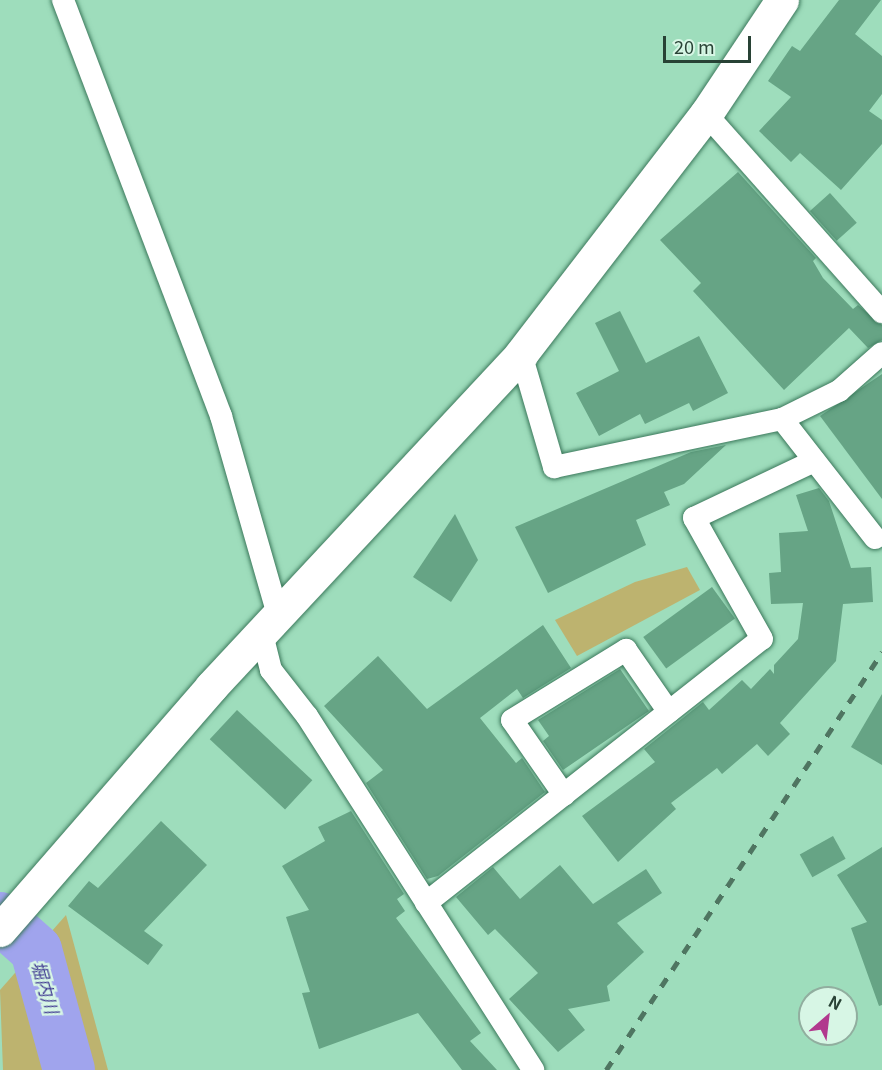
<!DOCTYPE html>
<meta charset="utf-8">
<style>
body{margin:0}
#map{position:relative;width:882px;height:1070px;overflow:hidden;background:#9eddbc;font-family:Georgia,"Noto Sans JP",serif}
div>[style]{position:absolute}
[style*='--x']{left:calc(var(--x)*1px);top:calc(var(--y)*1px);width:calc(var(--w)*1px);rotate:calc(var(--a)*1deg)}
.green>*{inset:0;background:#bdb36f}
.river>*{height:52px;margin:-26px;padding:0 26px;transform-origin:26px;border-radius:26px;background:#a0a4ed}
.building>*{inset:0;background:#66a485;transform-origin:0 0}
.roads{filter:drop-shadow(0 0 2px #3b785b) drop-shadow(0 0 2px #3b785b)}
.street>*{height:22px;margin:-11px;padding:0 11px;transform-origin:11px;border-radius:11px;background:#fff}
.secondary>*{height:33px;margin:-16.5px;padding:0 16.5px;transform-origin:16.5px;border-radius:16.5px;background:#fff}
.rail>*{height:4.5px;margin-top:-2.25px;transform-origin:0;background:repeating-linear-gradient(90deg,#4f7561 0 10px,transparent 0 20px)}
span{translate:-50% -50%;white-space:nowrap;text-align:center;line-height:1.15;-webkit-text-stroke:5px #d7f6e5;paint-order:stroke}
.water-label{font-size:18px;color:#433e93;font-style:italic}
.north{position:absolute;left:798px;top:986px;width:60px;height:60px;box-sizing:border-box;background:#d7f6e5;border:2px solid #91ae9f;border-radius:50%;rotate:28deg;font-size:16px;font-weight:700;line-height:24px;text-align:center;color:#284235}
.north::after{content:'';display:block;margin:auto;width:21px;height:27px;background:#b1398e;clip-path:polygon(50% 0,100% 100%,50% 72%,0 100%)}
.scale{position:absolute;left:663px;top:36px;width:88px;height:27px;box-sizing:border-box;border:3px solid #284235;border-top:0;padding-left:8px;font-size:18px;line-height:21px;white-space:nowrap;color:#284235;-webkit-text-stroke:4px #d7f6e5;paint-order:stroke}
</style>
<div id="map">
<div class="green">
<i style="clip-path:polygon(687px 567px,700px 590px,577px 656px,555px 620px,635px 582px)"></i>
<i style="clip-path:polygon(66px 915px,108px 1070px,3px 1070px,0 990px)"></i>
</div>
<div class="river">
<i style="--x:0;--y:918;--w:48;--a:41.6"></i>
<i style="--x:36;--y:950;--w:124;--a:74.6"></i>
</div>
<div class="building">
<i style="clip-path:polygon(839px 0,881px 0,855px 34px,882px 56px,882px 94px,869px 111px,882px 120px,882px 144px,841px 190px,800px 153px,791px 162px,759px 131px,791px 97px,768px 81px,792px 46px,800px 51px)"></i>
<i style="clip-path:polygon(738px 172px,816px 258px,813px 261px,823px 278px,853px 309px,858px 305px,882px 325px,882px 340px,868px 348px,849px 328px,784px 390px,693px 291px,701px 283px,660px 240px)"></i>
<i style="left:830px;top:193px;width:40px;height:27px;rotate:48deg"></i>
<i style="clip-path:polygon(620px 311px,646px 363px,699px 336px,728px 393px,693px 411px,689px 403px,645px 424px,640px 414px,599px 436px,576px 393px,619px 371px,595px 323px)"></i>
<i style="clip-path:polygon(882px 374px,882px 499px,820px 416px)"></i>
<i style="clip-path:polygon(726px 445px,684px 484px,664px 492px,670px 505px,636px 520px,646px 545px,548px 593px,515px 527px,691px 452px)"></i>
<i style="clip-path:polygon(819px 488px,829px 501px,851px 568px,871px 567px,873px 602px,843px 604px,836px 661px,780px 723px,790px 734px,768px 756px,757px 744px,722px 774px,717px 768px,671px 803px,676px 809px,618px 862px,582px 816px,655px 762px,644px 749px,703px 702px,709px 710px,742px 680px,751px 689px,770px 669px,774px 674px,774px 665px,798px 639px,803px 603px,771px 604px,769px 573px,781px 572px,779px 533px,808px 531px,796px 495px)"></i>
<i style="clip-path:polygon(455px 514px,478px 560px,451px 602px,413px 577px)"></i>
<i style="left:712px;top:587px;width:39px;height:85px;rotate:54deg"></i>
<i style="clip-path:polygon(543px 625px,571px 668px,523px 698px,517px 689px,480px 718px,516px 763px,522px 758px,545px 792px,438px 876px,427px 879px,366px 783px,383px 770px,324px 706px,378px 656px,427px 709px)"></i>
<i style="clip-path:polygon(620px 669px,649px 711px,563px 770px,543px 741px,549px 736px,538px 720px)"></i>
<i style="clip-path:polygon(882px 694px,882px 765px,851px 747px)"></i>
<i style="left:237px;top:710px;width:103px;height:40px;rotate:43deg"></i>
<i style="clip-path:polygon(351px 811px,404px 894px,397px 899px,405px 911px,396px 918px,481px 1033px,470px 1041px,497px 1070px,462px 1070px,418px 1013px,319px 1049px,302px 993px,310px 992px,286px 917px,309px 910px,282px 866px,325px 841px,318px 827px)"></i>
<i style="clip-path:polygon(161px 821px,207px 865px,144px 931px,163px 945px,148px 965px,68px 906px,89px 881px,98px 888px)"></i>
<i style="left:833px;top:836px;width:26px;height:38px;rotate:61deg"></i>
<i style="clip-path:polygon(882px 847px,882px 1005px,879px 1006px,851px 928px,867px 922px,837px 875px)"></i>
<i style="clip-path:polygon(560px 865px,593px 904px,646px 869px,662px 893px,617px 923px,644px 952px,607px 986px,610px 1001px,568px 1009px,585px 1030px,558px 1052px,509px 999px,538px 973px,495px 929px,488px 935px,456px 897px,493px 867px,520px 899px)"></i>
</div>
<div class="roads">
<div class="street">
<i style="--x:63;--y:0;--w:445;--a:69.2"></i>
<i style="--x:221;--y:416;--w:210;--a:74"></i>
<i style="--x:706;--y:114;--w:265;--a:48.4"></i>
<i style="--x:521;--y:354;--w:118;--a:73.7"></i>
<i style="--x:554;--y:467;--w:233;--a:-11.9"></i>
<i style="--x:782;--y:419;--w:64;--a:-26.2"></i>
<i style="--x:839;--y:391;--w:57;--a:-41.5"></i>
<i style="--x:782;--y:419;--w:151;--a:52"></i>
<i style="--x:262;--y:634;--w:37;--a:76"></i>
<i style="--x:271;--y:670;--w:58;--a:52"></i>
<i style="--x:307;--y:716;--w:420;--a:57.4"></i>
<i style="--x:564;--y:795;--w:91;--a:-124.7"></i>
<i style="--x:512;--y:720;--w:134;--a:-31.6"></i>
<i style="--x:626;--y:650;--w:75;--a:55.3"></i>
<i style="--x:426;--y:903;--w:427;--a:-38.2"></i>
<i style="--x:762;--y:639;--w:139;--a:-119.3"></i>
<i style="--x:694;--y:518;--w:133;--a:-25.4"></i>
</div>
<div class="secondary">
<i style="--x:0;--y:930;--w:322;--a:-49"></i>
<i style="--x:211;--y:687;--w:455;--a:-47"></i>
<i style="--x:521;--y:354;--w:303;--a:-52.4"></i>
<i style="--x:706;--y:114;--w:137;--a:-56.3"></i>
</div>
</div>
<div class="rail">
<i style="--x:606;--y:1070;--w:501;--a:-56.56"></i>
</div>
<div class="water-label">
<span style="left:46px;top:987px;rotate:74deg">堀内川</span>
</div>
<div class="north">N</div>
<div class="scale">20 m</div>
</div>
